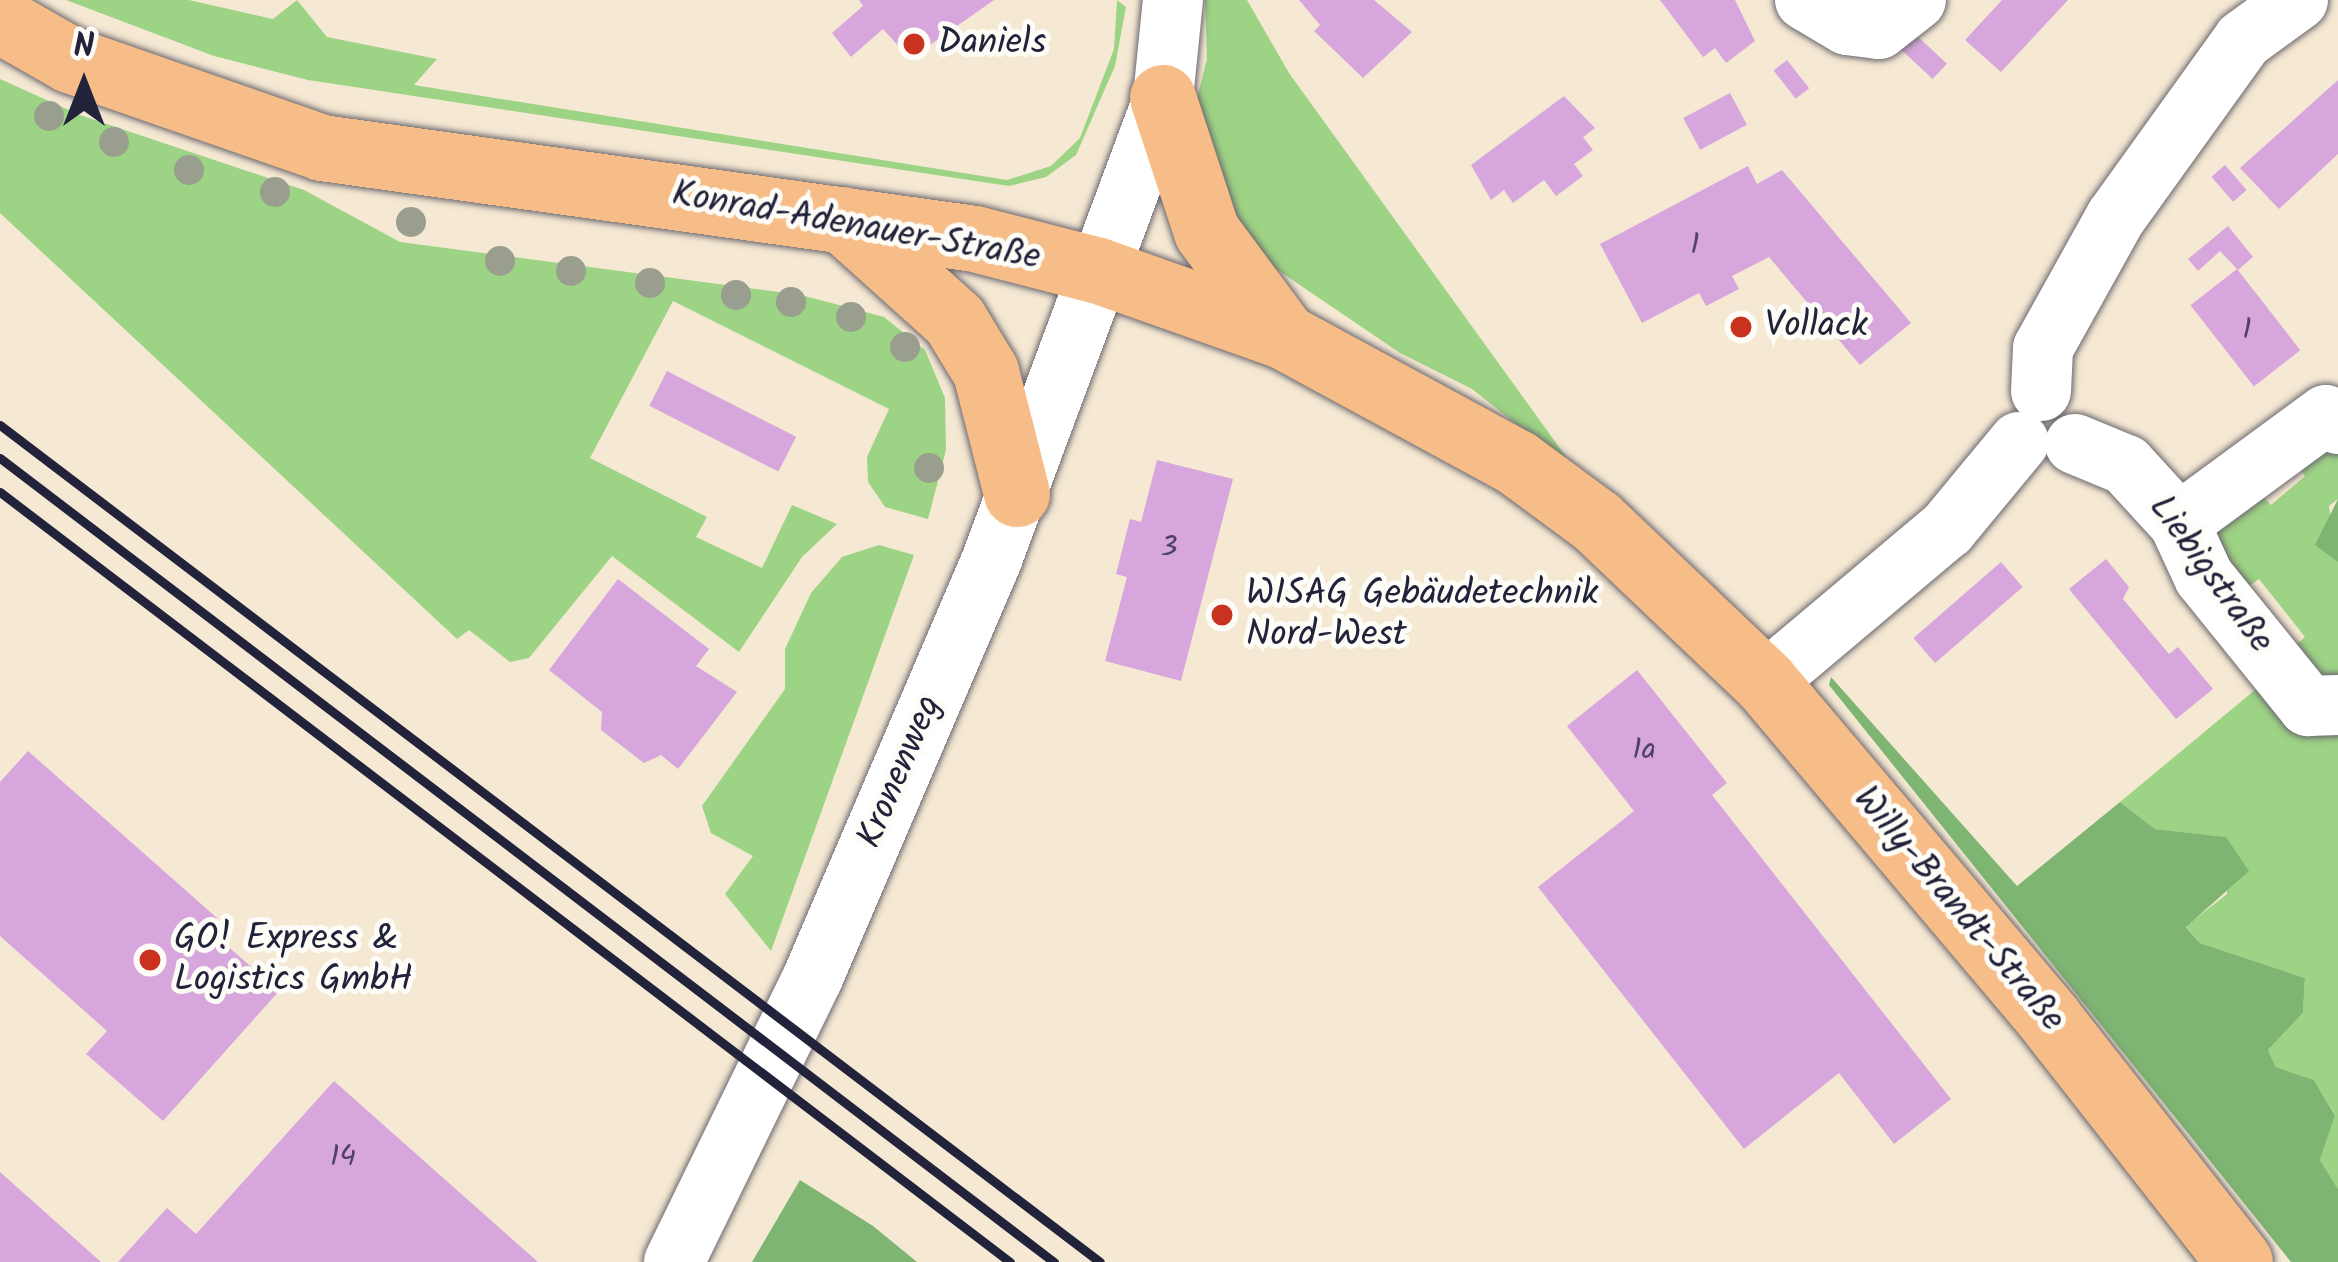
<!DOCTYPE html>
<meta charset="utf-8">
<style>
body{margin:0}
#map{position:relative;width:2338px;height:1262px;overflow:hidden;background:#f6e9d3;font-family:Kalam,sans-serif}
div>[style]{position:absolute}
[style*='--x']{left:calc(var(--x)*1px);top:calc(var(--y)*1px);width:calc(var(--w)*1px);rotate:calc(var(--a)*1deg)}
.green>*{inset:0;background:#9dd384}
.forest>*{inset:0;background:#7eb572}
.building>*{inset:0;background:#d7a6dd;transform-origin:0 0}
.roads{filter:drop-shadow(0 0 3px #6c6870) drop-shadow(0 0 3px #6c6870)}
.minor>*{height:60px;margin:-30px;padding:0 30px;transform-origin:30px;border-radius:30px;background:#fff}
.major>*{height:66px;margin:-33px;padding:0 33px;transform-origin:33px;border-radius:33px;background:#f7bd88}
.rail>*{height:9px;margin:-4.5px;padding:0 4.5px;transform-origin:4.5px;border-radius:4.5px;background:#22223b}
.trees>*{width:30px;height:30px;margin:-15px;border-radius:50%;background:#999e8e}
.dots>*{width:33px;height:33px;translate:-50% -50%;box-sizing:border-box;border:6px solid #fdfcf7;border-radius:50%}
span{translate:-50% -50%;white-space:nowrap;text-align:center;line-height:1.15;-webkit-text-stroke:10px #fdfcf7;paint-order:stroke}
.number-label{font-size:30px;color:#4f4364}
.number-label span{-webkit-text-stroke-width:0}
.poi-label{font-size:36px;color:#22223b}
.left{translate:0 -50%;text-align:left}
.street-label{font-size:36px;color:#22223b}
.north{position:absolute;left:24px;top:24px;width:120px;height:120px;-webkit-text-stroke:9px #fdfcf7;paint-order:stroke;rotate:0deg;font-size:33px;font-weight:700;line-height:48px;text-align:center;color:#22223b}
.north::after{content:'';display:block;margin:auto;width:42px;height:54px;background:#22223b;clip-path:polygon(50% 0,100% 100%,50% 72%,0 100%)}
</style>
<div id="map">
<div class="green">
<i style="clip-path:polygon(66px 0,189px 0,273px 19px,297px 0,327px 37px,437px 59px,414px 85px,1007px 180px,1051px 166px,1080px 138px,1114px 49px,1117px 0,1126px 7px,1115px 66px,1076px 155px,1046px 177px,1009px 186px,308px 80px,214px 56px)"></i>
<i style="clip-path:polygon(1205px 0,1247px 0,1289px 73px,1577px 472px,1472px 389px,1400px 353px,1269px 264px,1232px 228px,1196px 102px,1207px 59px)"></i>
<i style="clip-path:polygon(0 79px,80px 115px,304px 190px,400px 242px,801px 295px,884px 317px,925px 350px,945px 398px,946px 450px,928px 519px,885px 507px,868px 482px,867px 457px,889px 409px,673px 301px,590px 458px,707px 517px,696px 537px,762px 568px,792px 505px,837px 524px,802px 557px,739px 652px,612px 556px,529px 658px,510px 662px,469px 630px,457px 639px,0 213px)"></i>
<i style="clip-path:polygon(2338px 435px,2338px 499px,2329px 506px,2338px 562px,2338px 694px,2285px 654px,2305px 637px,2259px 579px,2237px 595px,2216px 544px,2217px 527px,2253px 485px,2271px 505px,2305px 476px,2289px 456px)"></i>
<i style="clip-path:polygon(879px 545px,914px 555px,771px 951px,725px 894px,753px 856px,711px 833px,702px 806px,785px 689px,785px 649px,811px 593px,842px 557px)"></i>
<i style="clip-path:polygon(2267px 680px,2338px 728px,2338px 1189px,2320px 1160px,2335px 1114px,2314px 1080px,2276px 1067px,2268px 1050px,2303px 1013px,2305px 978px,2200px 943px,2186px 926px,2227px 894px,2226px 837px,2155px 829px,2120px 802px)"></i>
</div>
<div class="forest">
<i style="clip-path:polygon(2338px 499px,2338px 562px,2315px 545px)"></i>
<i style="clip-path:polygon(1831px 677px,2017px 886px,2120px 802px,2155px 829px,2226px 837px,2249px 871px,2186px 927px,2200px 943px,2305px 978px,2303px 1013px,2268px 1050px,2276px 1067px,2314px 1080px,2335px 1115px,2320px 1160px,2338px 1189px,2338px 1262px,2291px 1262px,1829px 685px)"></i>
<i style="clip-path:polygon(800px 1180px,873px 1226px,917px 1262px,752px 1262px)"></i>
</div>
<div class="building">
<i style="clip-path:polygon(859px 0,994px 0,910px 59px,883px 29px,851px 57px,832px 33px,863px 6px)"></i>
<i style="clip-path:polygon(1299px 0,1374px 0,1412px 32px,1363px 78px,1314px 31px,1320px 25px)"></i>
<i style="clip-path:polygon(1660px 0,1735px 0,1755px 41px,1726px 63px,1715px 48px,1703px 57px)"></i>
<i style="clip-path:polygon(2002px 0,2068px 0,2001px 72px,1965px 40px)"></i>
<i style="left:1914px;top:33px;width:45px;height:21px;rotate:43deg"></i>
<i style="left:1787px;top:60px;width:36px;height:17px;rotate:52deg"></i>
<i style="clip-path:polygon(2338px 80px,2338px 154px,2279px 209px,2240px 168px)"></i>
<i style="left:1730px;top:93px;width:36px;height:53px;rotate:62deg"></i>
<i style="clip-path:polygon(1564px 96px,1595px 128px,1583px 137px,1593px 150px,1574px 164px,1583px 176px,1556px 196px,1544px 180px,1513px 203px,1504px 190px,1491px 200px,1471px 165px)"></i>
<i style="left:2225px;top:165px;width:33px;height:18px;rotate:49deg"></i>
<i style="clip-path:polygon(1748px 166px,1757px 184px,1782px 170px,1911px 323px,1860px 365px,1769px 257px,1732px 276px,1739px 289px,1706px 306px,1699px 293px,1642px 323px,1600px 244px)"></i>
<i style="clip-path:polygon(2228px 226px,2253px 257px,2238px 270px,2220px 251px,2198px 271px,2188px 259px)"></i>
<i style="left:2237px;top:269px;width:103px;height:59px;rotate:52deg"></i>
<i style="left:667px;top:371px;width:145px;height:39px;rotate:27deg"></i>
<i style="clip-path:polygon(1157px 460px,1233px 479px,1181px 681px,1105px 661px,1127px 577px,1116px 574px,1130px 519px,1141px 522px)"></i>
<i style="clip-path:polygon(2106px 559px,2129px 587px,2123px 599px,2169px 654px,2178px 647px,2213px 689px,2176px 719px,2069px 589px)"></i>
<i style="left:2001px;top:562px;width:33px;height:116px;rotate:49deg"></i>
<i style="clip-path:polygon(618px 579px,709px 649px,696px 666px,737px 692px,678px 769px,661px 755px,644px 763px,601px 730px,602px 712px,549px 670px)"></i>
<i style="clip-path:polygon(1637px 670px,1727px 783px,1712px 795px,1951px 1099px,1894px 1144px,1839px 1073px,1744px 1149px,1538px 887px,1634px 811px,1567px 726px)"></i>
<i style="clip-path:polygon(28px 751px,217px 918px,208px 929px,279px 991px,163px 1121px,86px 1054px,107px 1031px,0 936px,0 782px)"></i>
<i style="clip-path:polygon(334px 1081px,538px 1262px,118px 1262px,167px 1208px,196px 1234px)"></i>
<i style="clip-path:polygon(0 1172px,101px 1262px,0 1262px)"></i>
</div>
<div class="roads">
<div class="minor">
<i style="--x:1805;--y:0;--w:49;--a:30.8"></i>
<i style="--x:1847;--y:25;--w:32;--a:7"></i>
<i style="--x:1879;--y:29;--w:47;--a:-38.1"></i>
<i style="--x:2041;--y:391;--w:43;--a:-87.3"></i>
<i style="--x:2043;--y:348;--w:150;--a:-60.9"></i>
<i style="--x:2116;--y:217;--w:218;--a:-54.3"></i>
<i style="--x:2243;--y:40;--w:68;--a:-36"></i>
<i style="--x:2075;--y:444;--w:55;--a:22.4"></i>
<i style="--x:2126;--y:465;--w:79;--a:47.6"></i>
<i style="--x:2179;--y:523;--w:60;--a:65.2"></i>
<i style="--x:2204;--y:577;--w:166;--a:51.1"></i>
<i style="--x:2308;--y:706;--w:30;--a:-2"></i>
<i style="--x:2179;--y:523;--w:182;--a:-36.3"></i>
<i style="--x:2326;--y:415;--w:15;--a:37"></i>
<i style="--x:1765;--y:682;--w:238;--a:-40.1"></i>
<i style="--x:1947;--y:529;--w:113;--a:-50.4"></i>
<i style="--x:674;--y:1262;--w:317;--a:-64"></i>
<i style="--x:813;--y:977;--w:455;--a:-66.8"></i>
<i style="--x:992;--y:559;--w:492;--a:-69.6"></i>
<i style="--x:1163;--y:98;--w:99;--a:-84.2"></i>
</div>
<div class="major">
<i style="--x:0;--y:20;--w:81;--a:29.7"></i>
<i style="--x:70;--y:60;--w:267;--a:19.2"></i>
<i style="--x:322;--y:148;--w:659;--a:7.93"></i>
<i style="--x:975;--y:239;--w:128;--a:14.5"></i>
<i style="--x:1099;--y:271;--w:197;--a:19.5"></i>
<i style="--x:1285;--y:337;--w:264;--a:28.5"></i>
<i style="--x:1517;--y:463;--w:99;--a:36.4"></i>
<i style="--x:1597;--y:522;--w:232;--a:43.6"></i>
<i style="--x:1765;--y:682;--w:444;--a:49.8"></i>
<i style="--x:2051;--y:1021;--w:306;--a:51.9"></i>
<i style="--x:1163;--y:98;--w:141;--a:71.8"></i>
<i style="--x:1207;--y:232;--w:131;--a:53.4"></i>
<i style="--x:843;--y:220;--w:151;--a:42"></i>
<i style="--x:955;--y:321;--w:60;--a:58.7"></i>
<i style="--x:986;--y:372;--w:126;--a:75.7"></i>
</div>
</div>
<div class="rail">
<i style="--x:0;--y:425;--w:1382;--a:37.27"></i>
<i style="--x:0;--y:458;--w:1326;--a:37.34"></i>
<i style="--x:0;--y:492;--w:1270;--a:37.32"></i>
</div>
<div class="trees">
<i style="left:49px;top:116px"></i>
<i style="left:114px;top:142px"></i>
<i style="left:189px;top:170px"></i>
<i style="left:275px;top:192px"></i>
<i style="left:411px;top:222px"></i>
<i style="left:500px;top:261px"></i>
<i style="left:571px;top:271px"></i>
<i style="left:650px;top:283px"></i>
<i style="left:736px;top:295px"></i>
<i style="left:791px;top:302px"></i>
<i style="left:851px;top:317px"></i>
<i style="left:905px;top:347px"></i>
<i style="left:929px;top:468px"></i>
</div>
<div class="dots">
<i style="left:914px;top:44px;background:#c8321e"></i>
<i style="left:1741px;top:327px;background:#c8321e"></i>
<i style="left:1222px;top:615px;background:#c8321e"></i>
<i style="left:150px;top:960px;background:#c8321e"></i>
</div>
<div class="number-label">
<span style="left:1695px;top:245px">1</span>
<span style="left:2247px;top:330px">1</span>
<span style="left:1169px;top:548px">3</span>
<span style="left:1644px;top:750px">1a</span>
<span style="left:343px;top:1157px">14</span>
</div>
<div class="poi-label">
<span class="left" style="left:938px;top:44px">Daniels</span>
<span class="left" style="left:1765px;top:327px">Vollack</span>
<span class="left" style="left:1246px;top:615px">WISAG Gebäudetechnik<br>Nord-West</span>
<span class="left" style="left:174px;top:960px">GO! Express &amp;<br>Logistics GmbH</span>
</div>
<div class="street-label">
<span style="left:856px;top:227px;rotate:10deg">Konrad-Adenauer-Straße</span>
<span style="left:2210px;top:575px;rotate:54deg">Liebigstraße</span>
<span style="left:900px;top:772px;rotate:-67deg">Kronenweg</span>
<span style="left:1958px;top:910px;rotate:50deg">Willy-Brandt-Straße</span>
</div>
<div class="north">N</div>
</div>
